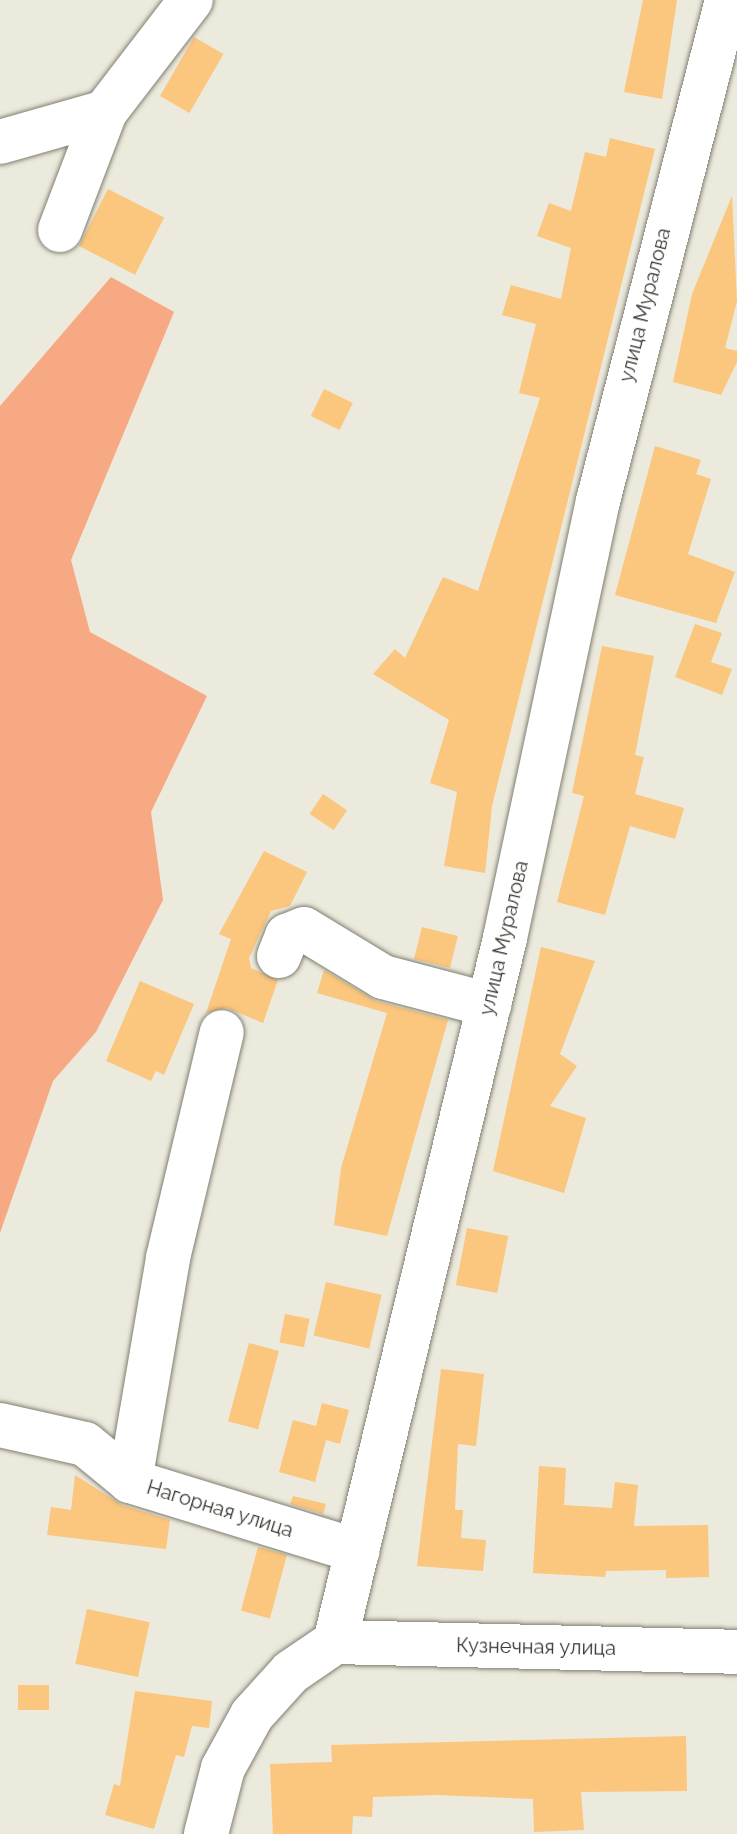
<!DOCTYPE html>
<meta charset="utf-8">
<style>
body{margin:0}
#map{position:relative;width:737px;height:1834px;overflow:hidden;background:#ebeadc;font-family:Raleway,sans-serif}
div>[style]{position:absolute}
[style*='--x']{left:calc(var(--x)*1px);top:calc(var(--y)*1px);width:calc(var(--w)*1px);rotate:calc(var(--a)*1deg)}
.green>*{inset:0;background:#f7a983}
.building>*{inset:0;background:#fbc67d;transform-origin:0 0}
.roads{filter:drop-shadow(0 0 2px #807f72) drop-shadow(0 0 2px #807f72)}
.minor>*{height:44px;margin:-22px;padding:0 22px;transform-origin:22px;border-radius:22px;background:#fff}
span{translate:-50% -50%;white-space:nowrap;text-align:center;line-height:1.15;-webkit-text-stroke:8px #fff;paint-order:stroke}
.street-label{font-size:20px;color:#363630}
</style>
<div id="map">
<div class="green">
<i style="clip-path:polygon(111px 277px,174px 312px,71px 560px,90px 632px,207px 696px,151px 812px,163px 900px,96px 1032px,53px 1081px,0 1233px,0 406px)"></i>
</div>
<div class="building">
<i style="clip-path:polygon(643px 0,677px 0,662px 99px,624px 92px)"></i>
<i style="left:194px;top:37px;width:34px;height:68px;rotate:30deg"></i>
<i style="clip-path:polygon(610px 138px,655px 149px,492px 806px,485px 873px,444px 866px,457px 792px,430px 783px,449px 720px,373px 674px,395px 649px,405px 658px,443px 577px,478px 591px,540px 398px,519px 393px,536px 324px,502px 315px,511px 285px,561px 299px,571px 248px,537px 236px,549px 203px,571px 211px,585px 152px,606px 157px)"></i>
<i style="left:108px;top:189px;width:63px;height:64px;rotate:27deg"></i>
<i style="clip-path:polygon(732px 196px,737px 301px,725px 348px,737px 351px,737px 362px,721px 395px,673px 382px,692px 294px)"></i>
<i style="left:324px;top:389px;width:32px;height:30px;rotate:26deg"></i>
<i style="clip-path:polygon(655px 446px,701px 460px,696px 474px,711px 479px,688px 554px,735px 572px,716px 623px,615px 595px)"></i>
<i style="clip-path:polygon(695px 624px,722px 633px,711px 662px,732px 669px,722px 695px,675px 677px)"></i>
<i style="clip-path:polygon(602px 646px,654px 656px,635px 755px,644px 757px,635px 794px,684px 808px,675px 839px,630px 826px,605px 915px,557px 902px,584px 796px,572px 793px)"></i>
<i style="left:323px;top:794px;width:29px;height:24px;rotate:34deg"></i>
<i style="clip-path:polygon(264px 851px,307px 872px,290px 906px,271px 911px,249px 958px,251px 968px,278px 980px,263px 1023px,227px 1008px,206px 1013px,231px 939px,219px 934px)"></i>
<i style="left:422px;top:927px;width:37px;height:33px;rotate:14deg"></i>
<i style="clip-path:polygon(541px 947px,595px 961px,560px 1054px,577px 1066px,550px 1106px,586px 1118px,564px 1193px,493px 1171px)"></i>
<i style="clip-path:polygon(324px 970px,376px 1001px,448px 1020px,387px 1236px,334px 1225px,341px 1168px,387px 1013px,317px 993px)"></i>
<i style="clip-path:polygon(140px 981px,194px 1004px,164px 1075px,156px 1071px,151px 1081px,106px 1061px)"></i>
<i style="left:467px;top:1228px;width:42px;height:58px;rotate:11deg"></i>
<i style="left:326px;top:1282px;width:57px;height:55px;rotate:13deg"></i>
<i style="left:285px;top:1314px;width:25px;height:29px;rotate:11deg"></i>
<i style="left:249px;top:1343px;width:31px;height:81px;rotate:15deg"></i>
<i style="clip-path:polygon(441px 1369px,484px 1374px,476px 1446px,458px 1444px,455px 1510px,463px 1510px,461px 1538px,486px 1540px,483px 1571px,417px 1566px)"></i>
<i style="clip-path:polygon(322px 1403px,349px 1410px,340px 1444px,326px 1440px,315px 1482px,279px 1472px,293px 1420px,316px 1426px)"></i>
<i style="clip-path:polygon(539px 1466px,566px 1468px,564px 1505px,612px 1508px,615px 1482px,638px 1485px,634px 1526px,708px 1525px,709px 1577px,666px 1578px,666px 1570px,606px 1571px,605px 1577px,533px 1573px)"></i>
<i style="clip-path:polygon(75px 1475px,122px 1505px,170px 1520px,166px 1549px,47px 1535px,51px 1507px,71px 1510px)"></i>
<i style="clip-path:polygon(293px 1496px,326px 1504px,323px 1514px,290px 1504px)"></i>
<i style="left:258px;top:1547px;width:30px;height:66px;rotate:15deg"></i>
<i style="left:87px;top:1609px;width:64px;height:56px;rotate:12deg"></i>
<i style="left:18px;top:1685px;width:31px;height:25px"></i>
<i style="clip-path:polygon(135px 1691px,212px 1701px,209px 1728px,192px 1726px,184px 1757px,176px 1755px,154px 1829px,105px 1815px,114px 1784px,120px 1786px)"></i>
<i style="clip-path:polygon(686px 1736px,687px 1791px,581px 1792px,584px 1830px,534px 1832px,533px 1799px,437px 1795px,373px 1797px,372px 1817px,353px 1816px,352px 1834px,273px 1834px,270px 1764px,332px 1762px,331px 1745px)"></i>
</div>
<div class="roads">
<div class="minor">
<i style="--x:0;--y:142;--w:109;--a:-15.9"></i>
<i style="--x:105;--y:112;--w:141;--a:-52.5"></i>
<i style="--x:60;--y:230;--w:126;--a:-69.1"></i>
<i style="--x:279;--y:956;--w:22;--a:-68"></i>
<i style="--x:287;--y:936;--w:18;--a:-22"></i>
<i style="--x:304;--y:929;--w:92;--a:31.3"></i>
<i style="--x:383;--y:977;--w:110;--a:14.8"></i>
<i style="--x:0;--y:1425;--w:87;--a:12.6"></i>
<i style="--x:85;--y:1444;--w:58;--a:39.4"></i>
<i style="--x:130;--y:1481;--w:238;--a:17.1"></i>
<i style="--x:130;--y:1481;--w:226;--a:-80.3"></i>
<i style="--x:168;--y:1258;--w:232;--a:-76.6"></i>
<i style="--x:335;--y:1642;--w:402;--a:1.4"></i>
<i style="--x:206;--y:1834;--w:68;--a:-75.6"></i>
<i style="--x:223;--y:1768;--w:60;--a:-61.3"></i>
<i style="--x:252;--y:1715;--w:58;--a:-47.8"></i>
<i style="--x:291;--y:1672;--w:53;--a:-34.3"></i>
<i style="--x:335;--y:1642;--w:724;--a:-76.42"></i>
<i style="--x:505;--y:938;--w:447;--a:-78"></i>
<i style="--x:598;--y:501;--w:517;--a:-75.56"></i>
</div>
</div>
<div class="street-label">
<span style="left:645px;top:305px;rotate:-76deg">улица Муралова</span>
<span style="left:504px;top:938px;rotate:-77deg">улица Муралова</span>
<span style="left:220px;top:1509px;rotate:17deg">Нагорная улица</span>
<span style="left:536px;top:1647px;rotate:1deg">Кузнечная улица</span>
</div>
</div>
